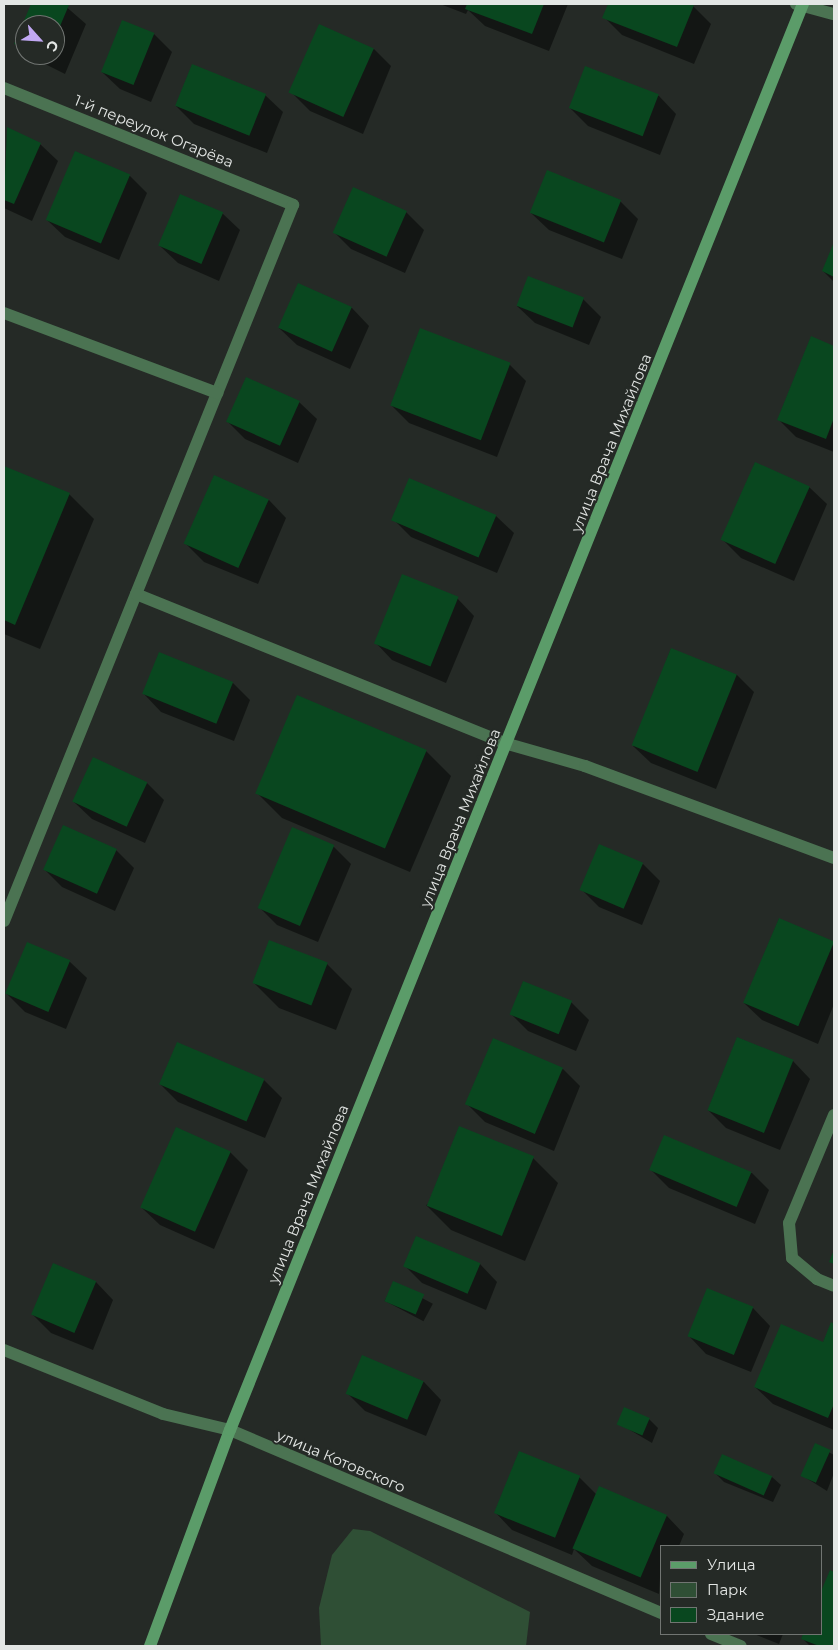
<!DOCTYPE html>
<meta charset="utf-8">
<style>
body{margin:0}
#map{position:relative;width:838px;height:1650px;overflow:hidden;background:#252a26;font-family:Montserrat,sans-serif}
div>[style]{position:absolute}
[style*='--x']{left:calc(var(--x)*1px);top:calc(var(--y)*1px);width:calc(var(--w)*1px);rotate:calc(var(--a)*1deg)}
.green>*{inset:0;background:#2f4f35}
.shadow>*{inset:0;background:#0007;transform-origin:0 0}
.building>*{inset:0;background:#09471f;transform-origin:0 0}
.street>*{height:12px;margin:-6px;padding:0 6px;transform-origin:6px;border-radius:6px;background:#4b7352}
.secondary>*{height:12px;margin:-6px;padding:0 6px;transform-origin:6px;border-radius:6px;background:#5b9c69}
span{translate:-50% -50%;white-space:nowrap;text-align:center;line-height:1.15;-webkit-text-stroke:4px #252a26;paint-order:stroke}
.street-label{font-size:15px;color:#e3e6e4}
.frame{position:absolute;inset:0;border:5px solid #e3e6e4;pointer-events:none}
.legend{position:absolute;left:660px;top:1545px;width:162px;height:90px;box-sizing:border-box;background:#252a26;border:1px solid #717572;margin:0;padding:6px 9px;list-style:none;font-size:15px;color:#e3e6e4}
.legend li{display:flex;align-items:center;gap:10px;height:25px}
.legend b{width:25px;border:1px solid #717572}
.north{position:absolute;left:15px;top:15px;width:50px;height:50px;box-sizing:border-box;background:#252a26;border:1px solid #717572;border-radius:50%;rotate:116deg;font-size:14px;font-weight:700;line-height:20px;text-align:center;color:#e3e6e4}
.north::after{content:'';display:block;margin:auto;width:18px;height:22px;background:#c1a8f3;clip-path:polygon(50% 0,100% 100%,50% 72%,0 100%)}
</style>
<div id="map">
<div class="green">
<i style="clip-path:polygon(353px 1529px,370px 1531px,530px 1612px,526px 1646px,321px 1646px,319px 1608px,332px 1555px)"></i>
</div>
<div class="shadow">
<i style="clip-path:polygon(32px 4px,63px 4px,86px 24px,65px 74px,27px 55px,55px 55px,55px 25px,25px 25px,25px 53px,15px 43px)"></i>
<i style="clip-path:polygon(440px 4px,568px 4px,549px 51px,485px 26px,468px 10px,466px 14px)"></i>
<i style="clip-path:polygon(609px 4px,693px 6px,711px 24px,694px 64px,622px 35px,604px 17px)"></i>
<i style="clip-path:polygon(154px 34px,172px 52px,151px 102px,120px 89px,102px 72px)"></i>
<i style="clip-path:polygon(374px 49px,391px 66px,363px 134px,310px 111px,292px 93px)"></i>
<i style="clip-path:polygon(586px 67px,659px 96px,676px 114px,660px 155px,588px 126px,570px 108px)"></i>
<i style="clip-path:polygon(265px 95px,283px 112px,267px 153px,194px 124px,176px 106px)"></i>
<i style="clip-path:polygon(7px 129px,40px 144px,58px 161px,32px 221px,4px 208px)"></i>
<i style="clip-path:polygon(76px 153px,130px 176px,147px 193px,119px 260px,65px 237px,47px 220px)"></i>
<i style="clip-path:polygon(620px 201px,638px 219px,622px 259px,549px 230px,531px 213px)"></i>
<i style="clip-path:polygon(406px 212px,424px 230px,405px 273px,351px 249px,334px 232px)"></i>
<i style="clip-path:polygon(222px 213px,240px 230px,219px 281px,178px 263px,160px 246px)"></i>
<i style="clip-path:polygon(834px 245px,834px 282px,823px 271px)"></i>
<i style="clip-path:polygon(298px 285px,352px 308px,369px 326px,350px 369px,297px 345px,279px 328px)"></i>
<i style="clip-path:polygon(583px 299px,601px 317px,589px 345px,535px 323px,517px 306px)"></i>
<i style="clip-path:polygon(811px 338px,834px 347px,834px 452px,796px 437px,778px 419px)"></i>
<i style="clip-path:polygon(509px 364px,526px 381px,497px 457px,409px 423px,391px 405px)"></i>
<i style="clip-path:polygon(299px 402px,317px 419px,298px 463px,245px 439px,227px 421px)"></i>
<i style="clip-path:polygon(4px 467px,69px 494px,94px 519px,40px 649px,4px 634px)"></i>
<i style="clip-path:polygon(809px 487px,827px 504px,794px 581px,741px 558px,723px 540px)"></i>
<i style="clip-path:polygon(269px 500px,286px 518px,258px 584px,204px 562px,186px 544px)"></i>
<i style="clip-path:polygon(496px 516px,514px 533px,497px 573px,411px 537px,393px 519px)"></i>
<i style="clip-path:polygon(457px 598px,474px 616px,446px 683px,392px 660px,375px 642px)"></i>
<i style="clip-path:polygon(671px 649px,737px 675px,754px 692px,716px 789px,651px 763px,633px 746px)"></i>
<i style="clip-path:polygon(160px 654px,233px 683px,250px 700px,234px 741px,161px 712px,144px 694px)"></i>
<i style="clip-path:polygon(426px 751px,451px 776px,410px 872px,282px 818px,257px 793px)"></i>
<i style="clip-path:polygon(147px 783px,164px 800px,145px 843px,92px 819px,74px 802px)"></i>
<i style="clip-path:polygon(333px 846px,351px 864px,318px 942px,277px 925px,260px 908px)"></i>
<i style="clip-path:polygon(116px 850px,134px 868px,115px 911px,62px 887px,45px 870px)"></i>
<i style="clip-path:polygon(643px 864px,660px 881px,642px 925px,599px 907px,581px 889px)"></i>
<i style="clip-path:polygon(779px 919px,834px 942px,834px 1004px,818px 1044px,762px 1020px,744px 1003px)"></i>
<i style="clip-path:polygon(69px 961px,87px 978px,66px 1029px,25px 1012px,7px 994px)"></i>
<i style="clip-path:polygon(327px 964px,352px 989px,336px 1030px,279px 1008px,254px 983px)"></i>
<i style="clip-path:polygon(523px 982px,571px 1002px,589px 1020px,576px 1051px,528px 1031px,511px 1014px)"></i>
<i style="clip-path:polygon(738px 1038px,793px 1061px,810px 1079px,780px 1150px,726px 1128px,708px 1110px)"></i>
<i style="clip-path:polygon(563px 1069px,580px 1086px,554px 1151px,485px 1122px,467px 1104px)"></i>
<i style="clip-path:polygon(264px 1080px,282px 1098px,265px 1138px,178px 1102px,160px 1084px)"></i>
<i style="clip-path:polygon(230px 1152px,248px 1170px,214px 1249px,160px 1225px,142px 1208px)"></i>
<i style="clip-path:polygon(533px 1158px,558px 1183px,525px 1261px,451px 1230px,426px 1205px)"></i>
<i style="clip-path:polygon(651px 1170px,752px 1173px,769px 1190px,755px 1224px,669px 1188px)"></i>
<i style="clip-path:polygon(480px 1264px,497px 1282px,486px 1310px,422px 1283px,404px 1265px)"></i>
<i style="clip-path:polygon(54px 1265px,96px 1282px,113px 1300px,93px 1350px,51px 1333px,33px 1315px)"></i>
<i style="left:394px;top:1283px;width:44px;height:20px;rotate:28deg"></i>
<i style="clip-path:polygon(708px 1290px,753px 1308px,770px 1326px,751px 1372px,706px 1354px,689px 1336px)"></i>
<i style="clip-path:polygon(831px 1324px,834px 1325px,834px 1430px,773px 1404px,755px 1387px,823px 1343px)"></i>
<i style="clip-path:polygon(363px 1357px,424px 1382px,441px 1400px,426px 1436px,365px 1411px,347px 1393px)"></i>
<i style="clip-path:polygon(649px 1419px,658px 1428px,652px 1443px,618px 1423px)"></i>
<i style="clip-path:polygon(816px 1445px,834px 1455px,834px 1473px,827px 1491px,803px 1476px)"></i>
<i style="clip-path:polygon(520px 1452px,579px 1477px,597px 1495px,600px 1488px,667px 1516px,684px 1534px,679px 1546px,662px 1546px,659px 1594px,592px 1566px,574px 1549px,572px 1555px,512px 1530px,495px 1512px)"></i>
<i style="clip-path:polygon(723px 1456px,772px 1477px,781px 1485px,773px 1502px,724px 1482px,715px 1473px)"></i>
<i style="clip-path:polygon(830px 1571px,834px 1573px,834px 1646px,810px 1646px,802px 1638px,804px 1634px,822px 1634px,822px 1592px)"></i>
<i style="clip-path:polygon(754px 1634px,783px 1634px,779px 1644px)"></i>
</div>
<div class="building">
<i style="clip-path:polygon(31px 4px,69px 5px,55px 38px,55px 25px,25px 25px,25px 48px,14px 44px)"></i>
<i style="clip-path:polygon(467px 4px,544px 4px,532px 34px,465px 9px)"></i>
<i style="clip-path:polygon(608px 4px,691px 4px,694px 5px,677px 47px,602px 18px)"></i>
<i style="left:122px;top:20px;width:35px;height:56px;rotate:22deg"></i>
<i style="left:319px;top:24px;width:60px;height:75px;rotate:24deg"></i>
<i style="left:192px;top:64px;width:80px;height:45px;rotate:22deg"></i>
<i style="left:585px;top:66px;width:79px;height:45px;rotate:21deg"></i>
<i style="clip-path:polygon(7px 127px,41px 143px,14px 204px,4px 200px)"></i>
<i style="left:75px;top:151px;width:60px;height:75px;rotate:23deg"></i>
<i style="left:547px;top:170px;width:80px;height:46px;rotate:22deg"></i>
<i style="left:353px;top:187px;width:59px;height:50px;rotate:24deg"></i>
<i style="left:180px;top:194px;width:47px;height:56px;rotate:23deg"></i>
<i style="clip-path:polygon(834px 242px,834px 277px,822px 271px)"></i>
<i style="left:528px;top:276px;width:60px;height:32px;rotate:21deg"></i>
<i style="left:298px;top:283px;width:59px;height:49px;rotate:24deg"></i>
<i style="left:420px;top:328px;width:97px;height:83px;rotate:21deg"></i>
<i style="clip-path:polygon(811px 336px,834px 346px,834px 418px,826px 439px,777px 420px)"></i>
<i style="left:246px;top:377px;width:59px;height:49px;rotate:24deg"></i>
<i style="left:755px;top:462px;width:60px;height:85px;rotate:24deg"></i>
<i style="clip-path:polygon(4px 466px,70px 493px,15px 625px,4px 620px)"></i>
<i style="left:214px;top:475px;width:60px;height:75px;rotate:24deg"></i>
<i style="left:409px;top:478px;width:95px;height:46px;rotate:23deg"></i>
<i style="left:402px;top:574px;width:61px;height:75px;rotate:22deg"></i>
<i style="left:671px;top:648px;width:71px;height:105px;rotate:22deg"></i>
<i style="left:159px;top:652px;width:80px;height:45px;rotate:22deg"></i>
<i style="left:297px;top:695px;width:141px;height:107px;rotate:23deg"></i>
<i style="left:93px;top:757px;width:60px;height:49px;rotate:25deg"></i>
<i style="left:63px;top:825px;width:59px;height:49px;rotate:24deg"></i>
<i style="left:292px;top:827px;width:46px;height:88px;rotate:23deg"></i>
<i style="left:599px;top:844px;width:48px;height:50px;rotate:23deg"></i>
<i style="left:779px;top:918px;width:60px;height:92px;rotate:23deg"></i>
<i style="left:269px;top:940px;width:63px;height:46px;rotate:21deg"></i>
<i style="left:27px;top:942px;width:47px;height:56px;rotate:23deg"></i>
<i style="left:523px;top:981px;width:53px;height:36px;rotate:22deg"></i>
<i style="left:737px;top:1037px;width:61px;height:79px;rotate:22deg"></i>
<i style="left:493px;top:1038px;width:76px;height:72px;rotate:23deg"></i>
<i style="left:177px;top:1042px;width:95px;height:46px;rotate:23deg"></i>
<i style="left:459px;top:1126px;width:81px;height:86px;rotate:22deg"></i>
<i style="left:176px;top:1127px;width:60px;height:88px;rotate:24deg"></i>
<i style="left:664px;top:1135px;width:95px;height:38px;rotate:23deg"></i>
<i style="left:416px;top:1236px;width:70px;height:33px;rotate:23deg"></i>
<i style="clip-path:polygon(834px 1250px,834px 1264px,829px 1262px)"></i>
<i style="left:53px;top:1263px;width:47px;height:56px;rotate:23deg"></i>
<i style="left:393px;top:1281px;width:34px;height:22px;rotate:23deg"></i>
<i style="left:707px;top:1288px;width:50px;height:52px;rotate:22deg"></i>
<i style="clip-path:polygon(831px 1322px,834px 1324px,834px 1404px,828px 1418px,754px 1387px,781px 1324px,823px 1342px)"></i>
<i style="left:362px;top:1355px;width:67px;height:42px;rotate:23deg"></i>
<i style="left:624px;top:1407px;width:28px;height:19px;rotate:23deg"></i>
<i style="left:815px;top:1443px;width:17px;height:36px;rotate:24deg"></i>
<i style="left:519px;top:1451px;width:66px;height:67px;rotate:22deg"></i>
<i style="left:722px;top:1454px;width:55px;height:21px;rotate:24deg"></i>
<i style="left:599px;top:1486px;width:74px;height:68px;rotate:23deg"></i>
<i style="clip-path:polygon(830px 1570px,834px 1572px,834px 1646px,819px 1646px,801px 1639px,803px 1634px,822px 1634px,822px 1589px)"></i>
</div>
<div class="street">
<i style="--x:796;--y:4;--w:39;--a:15"></i>
<i style="--x:4;--y:88;--w:312;--a:22"></i>
<i style="--x:293;--y:205;--w:772;--a:111.98"></i>
<i style="--x:4;--y:313;--w:228;--a:20.6"></i>
<i style="--x:136;--y:594;--w:401;--a:22"></i>
<i style="--x:508;--y:744;--w:80;--a:15.9"></i>
<i style="--x:585;--y:766;--w:265;--a:20.3"></i>
<i style="--x:834;--y:1115;--w:117;--a:112.6"></i>
<i style="--x:789;--y:1223;--w:35;--a:85"></i>
<i style="--x:792;--y:1258;--w:33;--a:40"></i>
<i style="--x:817;--y:1279;--w:18;--a:22"></i>
<i style="--x:4;--y:1350;--w:171;--a:21.9"></i>
<i style="--x:163;--y:1414;--w:69;--a:13.4"></i>
<i style="--x:230;--y:1430;--w:469;--a:23"></i>
<i style="--x:711;--y:1634;--w:32;--a:22"></i>
</div>
<div class="secondary">
<i style="--x:150;--y:1646;--w:230;--a:-69.7"></i>
<i style="--x:230;--y:1430;--w:1537;--a:-68.11"></i>
</div>
<div class="street-label">
<span style="left:154px;top:131px;rotate:22deg">1-й переулок Огарёва</span>
<span style="left:611px;top:443px;rotate:-68deg">улица Врача Михайлова</span>
<span style="left:460px;top:818px;rotate:-68deg">улица Врача Михайлова</span>
<span style="left:308px;top:1194px;rotate:-68deg">улица Врача Михайлова</span>
<span style="left:341px;top:1461px;rotate:23deg">улица Котовского</span>
</div>
<div class="frame"></div>
<ul class="legend">
<li><b style="height:6px;background:#5b9c69"></b>Улица</li>
<li><b style="height:14px;background:#2f4f35"></b>Парк</li>
<li><b style="height:14px;background:#09471f"></b>Здание</li>
</ul>
<div class="north">С</div>
</div>
